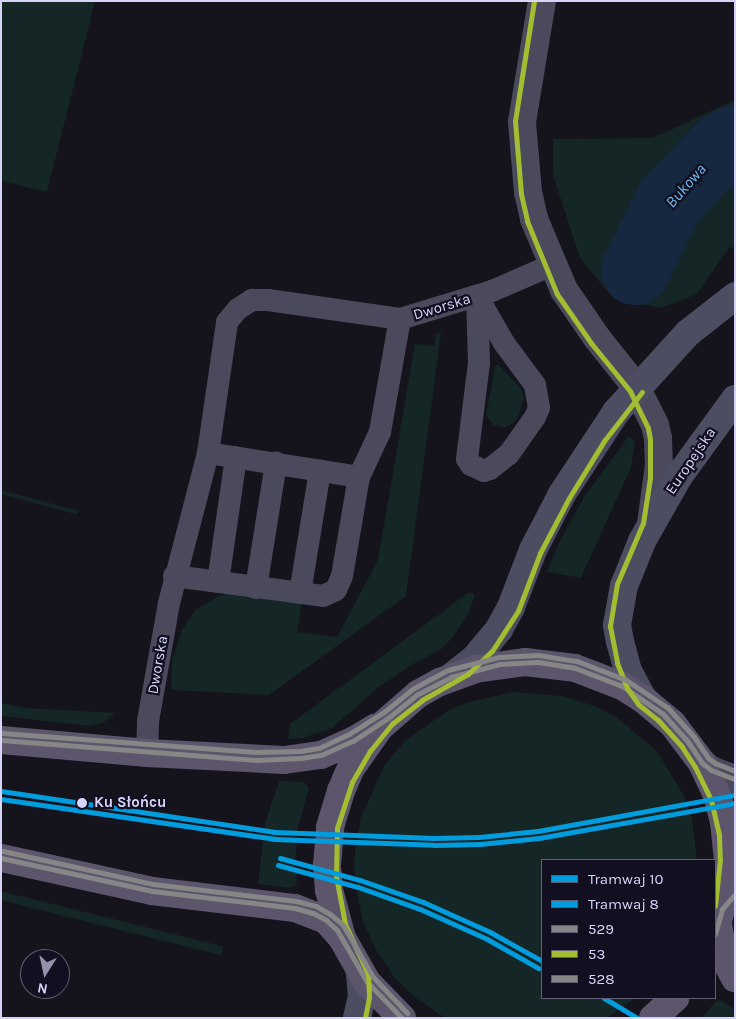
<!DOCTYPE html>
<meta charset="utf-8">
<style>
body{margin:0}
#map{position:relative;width:736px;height:1019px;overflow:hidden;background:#15141c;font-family:Karla,sans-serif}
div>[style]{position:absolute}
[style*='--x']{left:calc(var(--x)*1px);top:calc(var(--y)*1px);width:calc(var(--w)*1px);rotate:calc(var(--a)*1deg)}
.green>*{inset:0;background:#142626;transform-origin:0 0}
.river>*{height:69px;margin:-34.5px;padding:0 34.5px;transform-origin:34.5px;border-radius:34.5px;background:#162840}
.service>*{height:22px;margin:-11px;padding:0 11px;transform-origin:11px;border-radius:11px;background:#4a4a5c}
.minor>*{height:28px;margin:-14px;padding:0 14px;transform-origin:14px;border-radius:14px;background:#4a4a5c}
.tertiary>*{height:28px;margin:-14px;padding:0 14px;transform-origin:14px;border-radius:14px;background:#4a4a5c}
.secondary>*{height:28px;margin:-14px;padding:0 14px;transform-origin:14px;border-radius:14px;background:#4d4d62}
.primary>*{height:28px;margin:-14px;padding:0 14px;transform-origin:14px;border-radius:14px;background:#5c556c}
.bus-1>*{height:5px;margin:-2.5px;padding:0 2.5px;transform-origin:2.5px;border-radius:2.5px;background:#868686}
.bus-2>*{height:5px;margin:-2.5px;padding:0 2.5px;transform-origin:2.5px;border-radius:2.5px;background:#a2bd31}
.bus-3>*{height:5px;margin:-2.5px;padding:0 2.5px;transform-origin:2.5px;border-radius:2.5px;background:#868686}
.tram-1>*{height:5px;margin:-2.5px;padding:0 2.5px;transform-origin:2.5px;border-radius:2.5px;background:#009cdd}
.tram-2>*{height:5px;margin:-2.5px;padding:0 2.5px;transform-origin:2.5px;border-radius:2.5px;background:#009cdd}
.dots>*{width:14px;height:14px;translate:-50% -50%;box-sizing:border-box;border:2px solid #121020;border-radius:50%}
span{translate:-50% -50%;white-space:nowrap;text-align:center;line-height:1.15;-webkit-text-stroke:4.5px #121020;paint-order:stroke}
.street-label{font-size:15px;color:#d7d4f9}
.stop-label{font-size:15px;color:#d7d4f9;font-weight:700}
.left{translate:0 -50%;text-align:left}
.water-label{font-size:16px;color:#6fb8ec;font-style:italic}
.frame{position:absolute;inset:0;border:2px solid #d7d4f9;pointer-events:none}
.legend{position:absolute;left:541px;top:859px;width:175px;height:140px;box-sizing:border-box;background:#121020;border:1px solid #615e77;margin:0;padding:6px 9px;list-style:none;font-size:15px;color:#d7d4f9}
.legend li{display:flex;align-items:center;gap:10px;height:25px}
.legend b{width:25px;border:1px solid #615e77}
.north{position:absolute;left:20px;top:949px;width:50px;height:50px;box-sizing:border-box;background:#121020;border:1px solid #615e77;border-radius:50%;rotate:190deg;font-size:14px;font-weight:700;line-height:20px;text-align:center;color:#d7d4f9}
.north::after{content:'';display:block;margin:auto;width:18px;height:22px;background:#9391ac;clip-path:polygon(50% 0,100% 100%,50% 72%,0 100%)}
</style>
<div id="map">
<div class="green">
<i style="clip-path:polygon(1px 1px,95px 1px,47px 192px,1px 181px)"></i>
<i style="clip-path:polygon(735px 100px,735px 246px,728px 249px,697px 294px,661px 308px,614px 299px,580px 258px,553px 175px,553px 139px,653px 138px)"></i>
<i style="clip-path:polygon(436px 333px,441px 333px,406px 596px,269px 695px,171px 690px,172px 660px,182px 630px,195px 610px,221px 595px,235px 593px,302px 602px,297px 632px,337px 637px,378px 560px,415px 344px,434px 346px)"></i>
<i style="clip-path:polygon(498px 364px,522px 390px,524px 397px,519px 415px,514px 423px,504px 428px,493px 425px,486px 415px,495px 367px)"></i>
<i style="clip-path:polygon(628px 437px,635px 440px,631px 467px,581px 578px,547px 572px,561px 539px,584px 497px)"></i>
<i style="left:1px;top:490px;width:80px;height:4px;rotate:15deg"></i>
<i style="clip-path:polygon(468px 593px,475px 594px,470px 610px,453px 637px,440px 650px,413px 664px,380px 686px,332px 728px,302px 738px,288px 739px,290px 724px)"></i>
<i style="clip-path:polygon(513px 692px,562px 696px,595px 706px,616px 717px,657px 751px,684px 796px,692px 818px,697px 860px,542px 860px,542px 998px,636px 998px,606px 1018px,445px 1018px,416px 998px,395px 978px,376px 950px,363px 922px,356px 887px,354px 866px,356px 841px,362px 815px,385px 764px,406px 740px,449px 710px,469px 702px)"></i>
<i style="clip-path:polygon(1px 703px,25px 708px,115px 713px,103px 723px,90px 726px,1px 716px)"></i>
<i style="clip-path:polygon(279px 781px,304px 782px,309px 788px,298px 828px,295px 864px,297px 880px,296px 885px,290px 888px,258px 884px,265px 824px)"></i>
<i style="left:1px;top:891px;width:229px;height:9px;rotate:14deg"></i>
<i style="clip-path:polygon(720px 1000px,735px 1010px,735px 1018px,702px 1018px,715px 1002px)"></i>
</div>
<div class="river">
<i style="--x:635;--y:270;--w:77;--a:-63.8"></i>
<i style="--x:669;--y:201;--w:75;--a:-46.1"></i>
<i style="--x:721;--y:147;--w:16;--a:-30"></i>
</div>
<div class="service">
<i style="--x:477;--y:296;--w:54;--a:60.1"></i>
<i style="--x:504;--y:343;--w:52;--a:53.6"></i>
<i style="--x:535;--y:385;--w:23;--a:80"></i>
<i style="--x:539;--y:408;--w:10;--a:114"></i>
<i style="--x:535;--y:417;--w:45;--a:125.1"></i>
<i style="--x:509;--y:454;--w:24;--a:142"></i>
<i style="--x:490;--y:469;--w:6;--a:162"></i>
<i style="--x:484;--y:471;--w:14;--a:-155"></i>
<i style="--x:471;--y:465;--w:7;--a:-124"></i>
<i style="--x:467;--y:459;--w:97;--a:-82.9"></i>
<i style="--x:479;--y:363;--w:67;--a:-91.7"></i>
<i style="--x:208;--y:453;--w:132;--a:-81.7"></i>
<i style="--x:227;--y:322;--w:17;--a:-50"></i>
<i style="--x:238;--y:309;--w:17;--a:-33"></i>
<i style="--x:252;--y:300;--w:16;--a:0"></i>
<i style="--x:268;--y:300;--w:133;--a:8.2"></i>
<i style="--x:174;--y:576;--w:150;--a:7.6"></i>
<i style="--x:323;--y:596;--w:14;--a:-25"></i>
<i style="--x:336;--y:590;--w:15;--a:-67"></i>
<i style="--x:342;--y:576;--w:100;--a:-80.3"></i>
<i style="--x:218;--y:582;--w:126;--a:-81.8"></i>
<i style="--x:256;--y:588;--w:127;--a:-80.9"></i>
<i style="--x:300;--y:593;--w:124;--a:-80.7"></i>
<i style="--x:147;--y:753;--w:32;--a:-88"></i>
<i style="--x:148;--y:721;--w:120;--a:-79.9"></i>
<i style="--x:169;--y:603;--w:155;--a:-75.4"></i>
<i style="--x:208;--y:453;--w:153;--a:9"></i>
<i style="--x:359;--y:477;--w:50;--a:-65"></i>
<i style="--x:380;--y:432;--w:115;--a:-80"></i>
<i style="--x:400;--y:319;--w:96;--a:-16.9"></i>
<i style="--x:492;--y:291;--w:65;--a:-23.4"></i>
</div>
<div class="minor">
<i style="--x:542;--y:1;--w:123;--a:99.4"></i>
<i style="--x:522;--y:122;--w:70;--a:85.1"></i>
<i style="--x:528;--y:192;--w:28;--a:77"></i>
<i style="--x:534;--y:219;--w:77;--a:67.1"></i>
<i style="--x:564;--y:290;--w:58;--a:55.5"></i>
<i style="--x:597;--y:338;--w:63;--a:51.5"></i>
<i style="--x:636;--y:387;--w:42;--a:63.4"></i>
<i style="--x:655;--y:425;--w:13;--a:77"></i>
<i style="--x:658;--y:438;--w:27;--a:88"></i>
<i style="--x:659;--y:465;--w:60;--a:97.7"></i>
</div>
<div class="tertiary">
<i style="--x:702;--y:763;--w:11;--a:38"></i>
<i style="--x:711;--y:770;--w:26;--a:21"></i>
</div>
<div class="secondary">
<i style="--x:451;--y:677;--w:31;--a:-38"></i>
<i style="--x:475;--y:658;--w:38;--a:-50"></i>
<i style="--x:499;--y:629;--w:25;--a:-61"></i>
<i style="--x:511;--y:607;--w:61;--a:-68.9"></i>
<i style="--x:533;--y:550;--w:63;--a:-62.6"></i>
<i style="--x:562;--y:494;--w:98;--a:-56.6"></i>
<i style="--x:616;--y:412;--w:107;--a:-47.7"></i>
<i style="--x:688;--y:333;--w:60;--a:-38.2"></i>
<i style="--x:643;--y:699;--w:32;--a:-118"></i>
<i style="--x:628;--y:671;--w:30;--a:-105"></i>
<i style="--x:620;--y:642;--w:17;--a:-100"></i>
<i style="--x:617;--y:625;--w:40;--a:-80"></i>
<i style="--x:624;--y:586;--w:48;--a:-68.2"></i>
<i style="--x:642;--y:541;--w:75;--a:-60.4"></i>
<i style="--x:679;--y:476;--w:95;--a:-54"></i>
<i style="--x:357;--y:1018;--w:22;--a:-77"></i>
<i style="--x:362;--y:997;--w:25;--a:-95"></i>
</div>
<div class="primary">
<i style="--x:1;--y:740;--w:147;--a:5.1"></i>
<i style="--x:147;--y:753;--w:137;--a:2.9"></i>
<i style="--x:284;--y:760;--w:37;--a:-8"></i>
<i style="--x:321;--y:755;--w:35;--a:-24"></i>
<i style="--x:353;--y:741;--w:26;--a:-31"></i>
<i style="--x:1;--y:858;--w:155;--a:12.3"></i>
<i style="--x:152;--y:891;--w:144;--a:6.8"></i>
<i style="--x:295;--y:908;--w:33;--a:21"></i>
<i style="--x:326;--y:920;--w:24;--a:48"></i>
<i style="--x:718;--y:925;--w:36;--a:79"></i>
<i style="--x:725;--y:960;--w:21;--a:61"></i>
<i style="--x:402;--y:1018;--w:50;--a:-134.2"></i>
<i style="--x:367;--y:982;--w:51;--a:-119.6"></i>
<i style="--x:342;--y:938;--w:50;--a:-105.2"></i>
<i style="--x:329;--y:890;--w:25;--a:-95"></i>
<i style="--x:327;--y:865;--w:38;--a:-85"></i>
<i style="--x:330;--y:827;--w:38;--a:-73"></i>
<i style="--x:341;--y:791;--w:25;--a:-67"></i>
<i style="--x:351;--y:768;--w:50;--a:-54.7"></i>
<i style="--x:380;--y:727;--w:50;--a:-41"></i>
<i style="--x:418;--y:694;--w:25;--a:-29"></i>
<i style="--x:440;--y:682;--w:37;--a:-20"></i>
<i style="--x:475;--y:669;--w:50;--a:-8"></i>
<i style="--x:525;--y:662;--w:50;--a:6.8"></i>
<i style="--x:575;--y:668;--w:50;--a:21"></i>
<i style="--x:622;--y:686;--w:25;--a:32"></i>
<i style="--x:643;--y:699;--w:38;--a:40"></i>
<i style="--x:672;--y:723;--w:50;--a:53.1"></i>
<i style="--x:702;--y:763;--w:38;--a:65"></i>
<i style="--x:718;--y:798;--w:25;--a:76"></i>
<i style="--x:724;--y:822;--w:37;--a:84"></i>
<i style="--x:728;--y:859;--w:25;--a:92"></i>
<i style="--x:727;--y:884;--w:51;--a:103.5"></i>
<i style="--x:653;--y:1018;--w:30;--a:-42"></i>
</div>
<div class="bus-1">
<i style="--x:1;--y:740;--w:256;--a:4.5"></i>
<i style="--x:256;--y:760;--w:45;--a:-2.5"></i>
<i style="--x:301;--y:758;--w:20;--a:-9"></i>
<i style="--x:321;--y:755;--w:35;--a:-24"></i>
<i style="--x:353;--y:741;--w:42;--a:-33.3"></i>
<i style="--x:388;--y:718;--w:38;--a:-39"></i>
<i style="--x:418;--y:694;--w:37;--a:-27"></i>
<i style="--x:451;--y:677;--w:51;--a:-14.9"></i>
<i style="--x:500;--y:664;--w:38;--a:-3"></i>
<i style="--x:538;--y:662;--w:37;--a:9"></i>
<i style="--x:575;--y:668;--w:50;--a:21"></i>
<i style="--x:622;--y:686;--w:50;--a:34.3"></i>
<i style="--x:663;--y:714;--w:38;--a:48"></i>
<i style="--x:688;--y:742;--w:25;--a:56"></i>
<i style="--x:702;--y:763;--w:11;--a:38"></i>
<i style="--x:711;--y:770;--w:26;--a:21"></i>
<i style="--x:1;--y:858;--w:155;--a:12.3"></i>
<i style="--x:152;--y:891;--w:144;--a:6.8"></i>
<i style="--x:295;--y:908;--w:19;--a:16"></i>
<i style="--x:313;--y:913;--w:15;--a:28"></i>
<i style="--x:326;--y:920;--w:15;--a:42"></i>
<i style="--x:337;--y:930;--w:60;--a:60"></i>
<i style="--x:367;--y:982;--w:50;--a:45.8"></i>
<i style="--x:715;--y:934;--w:26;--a:-74"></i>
<i style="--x:722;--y:909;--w:20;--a:-49"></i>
</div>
<div class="bus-2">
<i style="--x:534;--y:1;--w:121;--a:99"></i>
<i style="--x:515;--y:121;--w:73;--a:85.3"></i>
<i style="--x:521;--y:194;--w:28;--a:77"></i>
<i style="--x:527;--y:221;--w:79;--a:67.7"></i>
<i style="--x:557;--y:294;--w:60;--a:55.2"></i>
<i style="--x:591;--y:343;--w:62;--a:50.9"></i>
<i style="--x:630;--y:391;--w:41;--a:64.1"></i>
<i style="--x:648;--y:428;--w:11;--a:80"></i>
<i style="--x:650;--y:439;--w:39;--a:90"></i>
<i style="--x:650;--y:478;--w:46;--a:98.8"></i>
<i style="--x:643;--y:523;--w:66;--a:113.1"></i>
<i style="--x:617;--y:584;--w:43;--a:99.5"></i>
<i style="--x:610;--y:626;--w:38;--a:79"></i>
<i style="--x:617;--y:663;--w:27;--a:68"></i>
<i style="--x:627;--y:688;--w:19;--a:55"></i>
<i style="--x:638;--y:704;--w:26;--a:39"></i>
<i style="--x:658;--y:720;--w:36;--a:48"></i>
<i style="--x:682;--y:747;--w:24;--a:57"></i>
<i style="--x:695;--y:767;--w:37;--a:64"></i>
<i style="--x:711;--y:800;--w:36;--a:77"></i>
<i style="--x:719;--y:835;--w:24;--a:88"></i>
<i style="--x:720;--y:859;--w:47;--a:96.1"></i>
<i style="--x:365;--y:1018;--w:21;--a:-79"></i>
<i style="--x:369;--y:997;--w:23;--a:-92"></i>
<i style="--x:368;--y:974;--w:55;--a:-114.7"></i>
<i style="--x:345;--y:924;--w:49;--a:-100.6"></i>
<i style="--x:336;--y:876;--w:48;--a:-88.8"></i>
<i style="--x:337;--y:828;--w:48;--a:-71.9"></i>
<i style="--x:352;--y:782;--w:36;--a:-60"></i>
<i style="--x:370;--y:751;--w:36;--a:-51"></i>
<i style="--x:393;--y:723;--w:37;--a:-38"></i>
<i style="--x:422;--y:700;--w:53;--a:-29.5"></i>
<i style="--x:468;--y:674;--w:33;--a:-44"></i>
<i style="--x:492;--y:651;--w:48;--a:-57"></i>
<i style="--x:518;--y:611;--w:62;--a:-69.2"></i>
<i style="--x:540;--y:553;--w:62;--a:-62.2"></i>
<i style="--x:569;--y:498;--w:67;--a:-58.4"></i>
<i style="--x:604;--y:441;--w:62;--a:-52.2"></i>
</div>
<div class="bus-3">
<i style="--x:2;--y:733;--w:255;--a:4.3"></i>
<i style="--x:256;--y:752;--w:44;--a:-1.3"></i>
<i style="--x:300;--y:751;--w:19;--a:-9"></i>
<i style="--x:319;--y:748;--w:33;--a:-25"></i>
<i style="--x:349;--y:734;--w:41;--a:-32.2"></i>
<i style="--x:384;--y:712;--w:38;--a:-39"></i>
<i style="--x:414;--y:688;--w:38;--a:-28"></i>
<i style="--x:448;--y:670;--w:53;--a:-14.3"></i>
<i style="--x:499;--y:657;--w:39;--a:-3"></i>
<i style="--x:538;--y:655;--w:39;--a:9"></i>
<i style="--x:577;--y:661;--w:53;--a:21.2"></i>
<i style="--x:626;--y:680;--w:50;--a:33.7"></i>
<i style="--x:668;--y:708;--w:39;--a:48"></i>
<i style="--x:694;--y:737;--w:25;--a:56"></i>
<i style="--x:708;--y:758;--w:9;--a:36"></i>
<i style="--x:715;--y:763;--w:22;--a:22"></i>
<i style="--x:3;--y:851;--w:154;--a:12.4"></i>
<i style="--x:153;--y:884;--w:144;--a:6.8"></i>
<i style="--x:296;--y:901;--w:21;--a:14"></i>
<i style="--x:316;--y:906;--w:16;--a:30"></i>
<i style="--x:330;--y:914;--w:17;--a:40"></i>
<i style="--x:343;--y:925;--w:60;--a:60"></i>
<i style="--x:373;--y:977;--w:50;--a:46.6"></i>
</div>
<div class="tram-1">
<i style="--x:1;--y:791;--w:277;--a:8.5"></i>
<i style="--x:275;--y:832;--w:159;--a:2.2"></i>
<i style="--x:434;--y:838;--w:45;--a:-1.3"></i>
<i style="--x:479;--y:837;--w:59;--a:-5.8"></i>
<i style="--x:538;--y:831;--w:200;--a:-10.4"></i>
<i style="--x:280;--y:858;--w:83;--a:15.4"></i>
<i style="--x:360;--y:880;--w:67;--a:19.2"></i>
<i style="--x:423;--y:902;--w:73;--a:24.1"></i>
<i style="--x:490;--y:932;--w:60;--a:29.1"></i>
<i style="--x:604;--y:998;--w:39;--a:31"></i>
</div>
<div class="tram-2">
<i style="--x:1;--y:799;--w:276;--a:8.3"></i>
<i style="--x:274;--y:839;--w:160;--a:2.1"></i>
<i style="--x:434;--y:845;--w:46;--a:-1.2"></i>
<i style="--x:480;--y:844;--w:59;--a:-5.8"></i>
<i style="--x:539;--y:838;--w:199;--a:-10.1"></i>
<i style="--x:278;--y:865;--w:83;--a:15.4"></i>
<i style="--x:358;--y:887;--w:66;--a:19.5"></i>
<i style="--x:420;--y:909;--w:73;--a:24.1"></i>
<i style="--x:487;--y:939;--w:59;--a:29.6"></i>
</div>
<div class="dots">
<i style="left:82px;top:803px;background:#d7d4f9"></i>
</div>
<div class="street-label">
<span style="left:442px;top:307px;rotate:-17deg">Dworska</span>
<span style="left:691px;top:461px;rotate:-56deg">Europejska</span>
<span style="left:158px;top:665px;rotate:-80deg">Dworska</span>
</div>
<div class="stop-label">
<span class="left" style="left:94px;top:803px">Ku Słońcu</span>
</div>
<div class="water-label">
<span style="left:686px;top:186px;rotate:-49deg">Bukowa</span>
</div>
<div class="frame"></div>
<ul class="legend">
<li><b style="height:6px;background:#009cdd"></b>Tramwaj 10</li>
<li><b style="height:6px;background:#009cdd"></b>Tramwaj 8</li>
<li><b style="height:6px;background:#868686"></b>529</li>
<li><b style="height:6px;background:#a2bd31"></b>53</li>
<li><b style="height:6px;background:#868686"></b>528</li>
</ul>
<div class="north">N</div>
</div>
